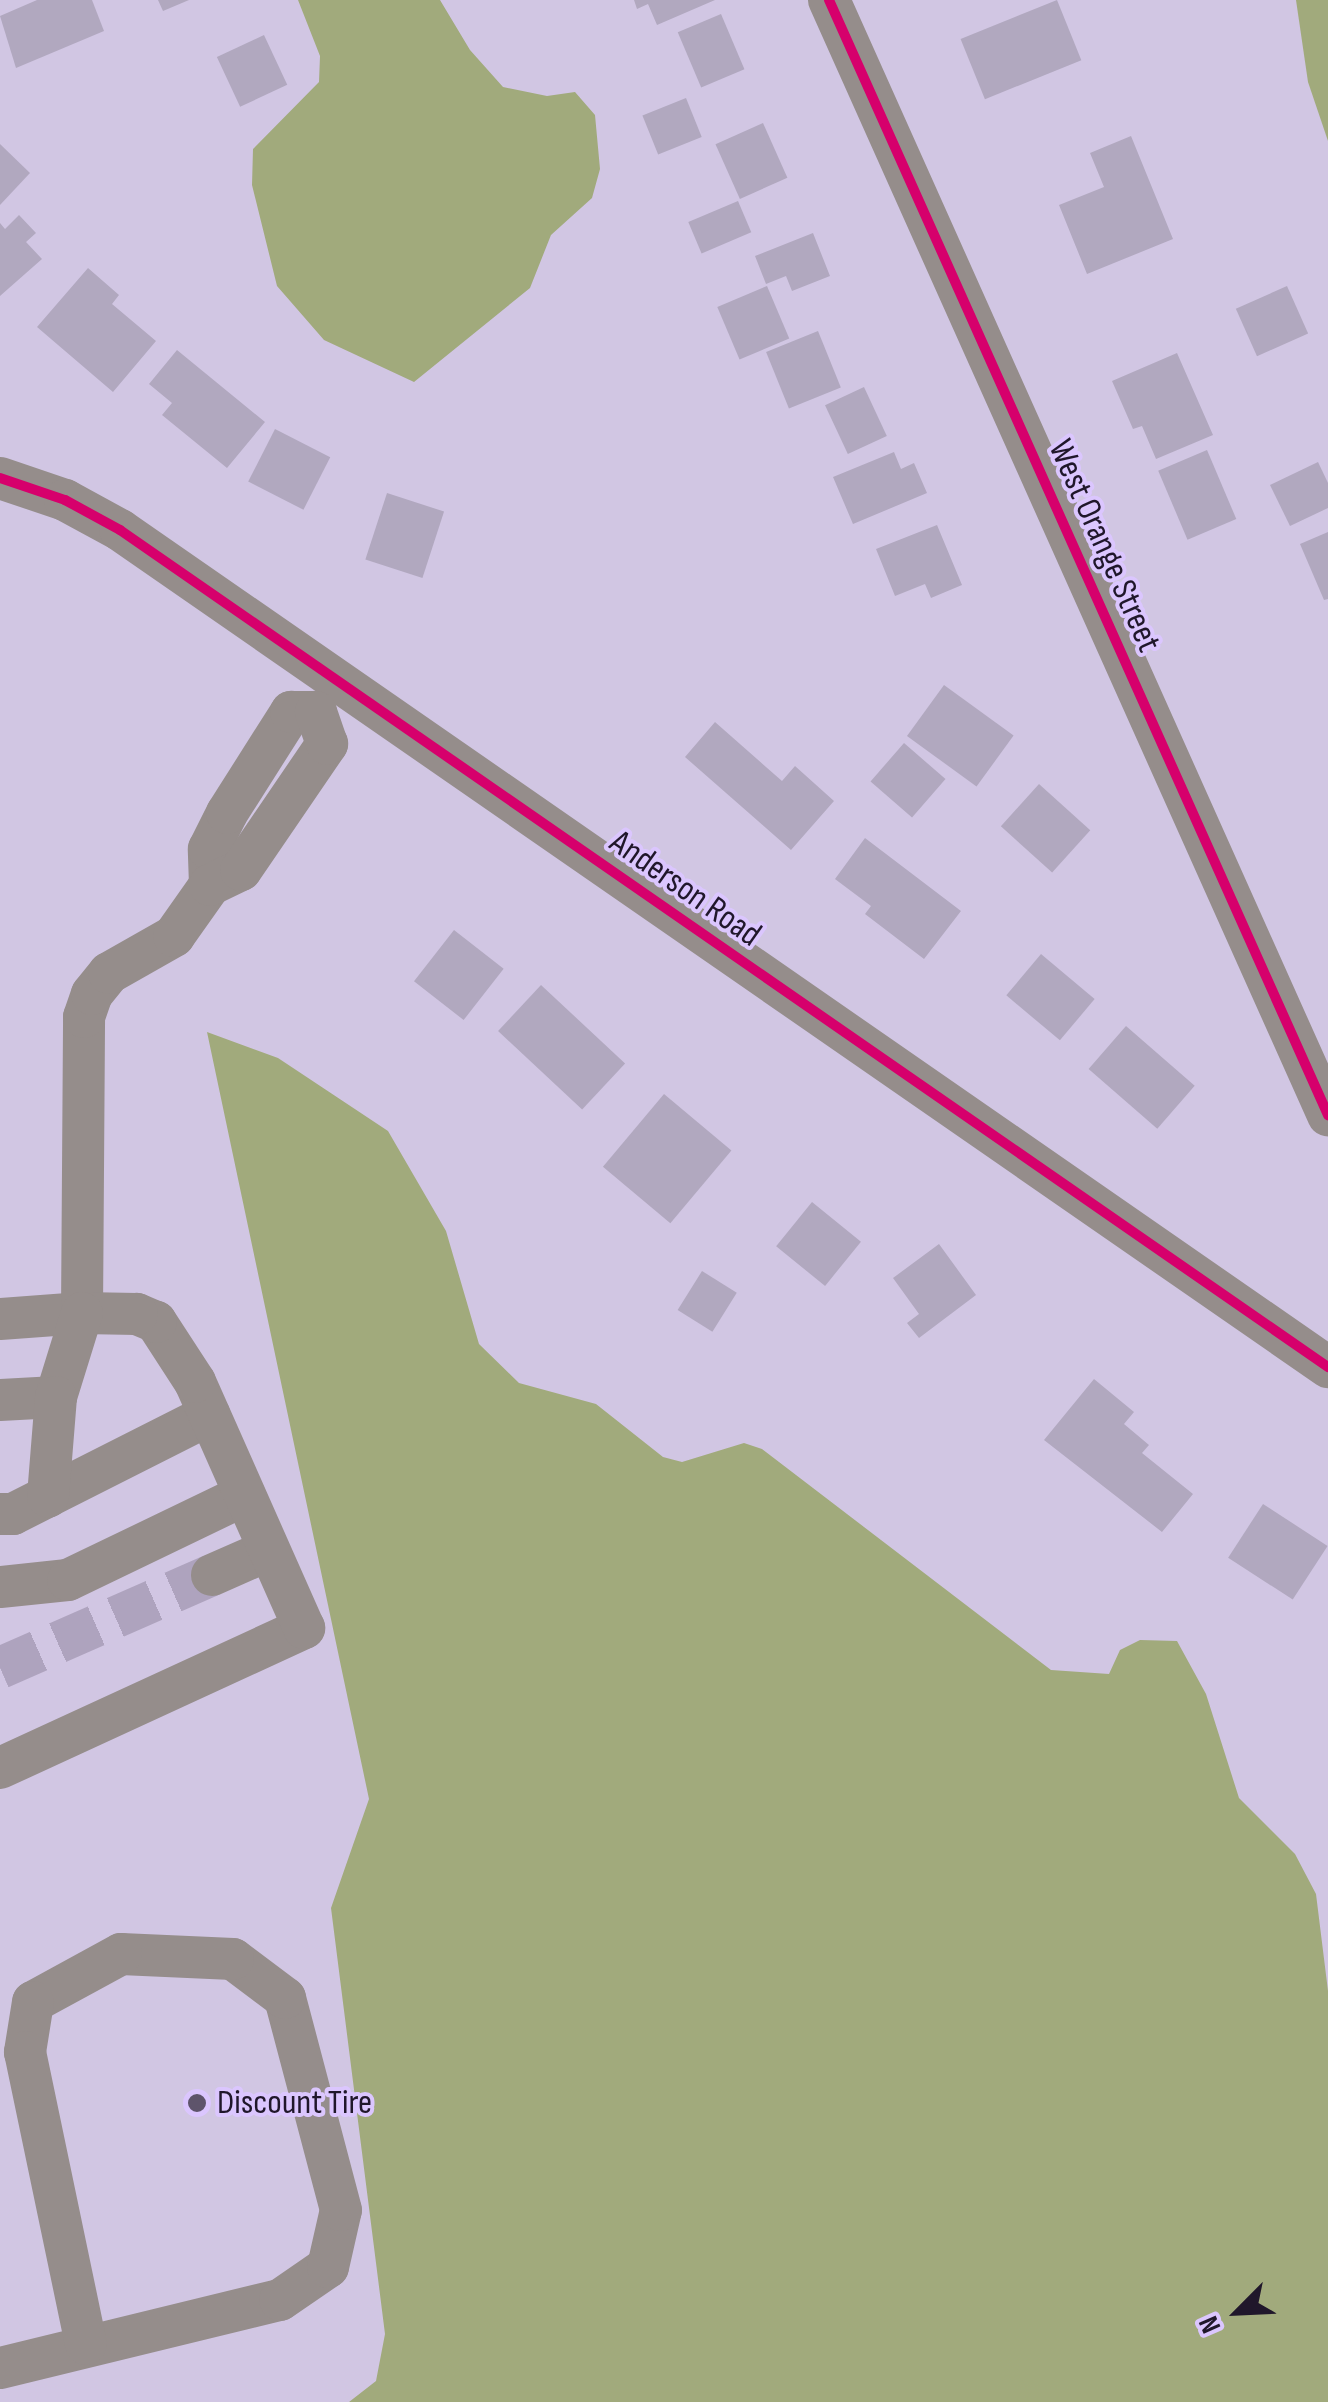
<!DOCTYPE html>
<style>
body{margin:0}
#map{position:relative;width:1328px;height:2402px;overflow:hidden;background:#d1c6e3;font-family:"Sofia Sans Condensed",sans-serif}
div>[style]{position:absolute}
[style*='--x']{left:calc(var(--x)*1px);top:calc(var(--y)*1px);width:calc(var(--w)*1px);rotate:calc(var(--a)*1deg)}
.forest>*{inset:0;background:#a1aa7c}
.building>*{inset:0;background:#b1a8bf;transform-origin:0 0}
.minor-tunnel>*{height:42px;margin-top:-21px;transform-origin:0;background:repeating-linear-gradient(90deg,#aea3be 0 42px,transparent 0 63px)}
.minor>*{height:42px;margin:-21px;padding:0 21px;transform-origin:21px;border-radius:21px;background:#958d8b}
.cycleway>*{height:10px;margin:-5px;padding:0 5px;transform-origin:5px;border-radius:5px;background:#d6006c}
.dots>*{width:28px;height:28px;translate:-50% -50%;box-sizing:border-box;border:5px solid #dbc6fe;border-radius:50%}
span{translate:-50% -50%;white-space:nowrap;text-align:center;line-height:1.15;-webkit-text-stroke:8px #dbc6fe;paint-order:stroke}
.street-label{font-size:35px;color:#20172b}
.poi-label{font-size:35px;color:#20172b}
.left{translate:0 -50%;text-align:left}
.north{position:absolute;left:1188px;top:2262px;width:100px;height:100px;-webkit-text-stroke:8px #dbc6fe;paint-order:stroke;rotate:246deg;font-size:28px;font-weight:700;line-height:40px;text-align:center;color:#20172b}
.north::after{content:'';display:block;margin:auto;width:35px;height:45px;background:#20172b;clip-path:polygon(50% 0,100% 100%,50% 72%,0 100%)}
</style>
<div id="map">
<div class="forest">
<i style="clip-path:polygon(298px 0,440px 0,470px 50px,503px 87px,547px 96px,575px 92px,595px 115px,600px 169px,592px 198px,551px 235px,530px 288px,414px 382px,324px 340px,277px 286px,252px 185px,253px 149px,319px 82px,320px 56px)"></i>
<i style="clip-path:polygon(1296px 0,1328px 0,1328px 141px,1308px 82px)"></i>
<i style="clip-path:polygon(207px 1032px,278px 1058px,388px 1131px,446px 1231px,479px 1344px,519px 1383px,596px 1404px,663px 1457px,682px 1462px,744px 1443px,762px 1449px,1051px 1670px,1109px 1674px,1120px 1650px,1140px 1640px,1177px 1641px,1206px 1694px,1239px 1798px,1295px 1854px,1316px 1894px,1328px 1991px,1328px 2402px,349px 2402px,376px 2381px,385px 2334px,331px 1908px,369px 1799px)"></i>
</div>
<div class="building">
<i style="clip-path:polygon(37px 0,92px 0,104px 31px,16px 68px,0 16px)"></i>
<i style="clip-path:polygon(158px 0,189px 0,163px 11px)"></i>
<i style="clip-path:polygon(634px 0,715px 0,657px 25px,648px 4px,637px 9px)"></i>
<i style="left:1057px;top:0;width:65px;height:104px;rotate:68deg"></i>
<i style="left:721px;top:14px;width:60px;height:47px;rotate:67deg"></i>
<i style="left:264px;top:35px;width:55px;height:52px;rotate:65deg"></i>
<i style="left:686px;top:98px;width:42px;height:47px;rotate:68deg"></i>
<i style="left:763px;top:123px;width:60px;height:52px;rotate:66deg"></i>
<i style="clip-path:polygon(1131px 136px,1173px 239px,1087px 274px,1059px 205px,1104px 187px,1090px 153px)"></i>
<i style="clip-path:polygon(0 144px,30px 173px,0 205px)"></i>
<i style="left:738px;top:201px;width:34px;height:54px;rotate:67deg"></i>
<i style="clip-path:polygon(19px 215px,36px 233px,26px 242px,42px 259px,0 296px,0 223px,5px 229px)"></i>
<i style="clip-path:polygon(813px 233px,830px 276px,792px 291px,786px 276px,766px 284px,755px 256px)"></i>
<i style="clip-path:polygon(88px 268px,119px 295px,112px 304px,156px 341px,113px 392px,37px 327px)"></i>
<i style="left:767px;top:286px;width:57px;height:54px;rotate:67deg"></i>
<i style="left:1287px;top:286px;width:52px;height:56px;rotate:66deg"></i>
<i style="left:818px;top:331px;width:61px;height:56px;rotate:68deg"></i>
<i style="clip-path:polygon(177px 350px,265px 422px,227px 468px,162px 415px,172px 403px,149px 384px)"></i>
<i style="clip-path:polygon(1177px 353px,1213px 435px,1156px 459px,1142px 426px,1133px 429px,1112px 381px)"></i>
<i style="left:864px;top:387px;width:54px;height:43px;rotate:65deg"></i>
<i style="left:275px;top:429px;width:62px;height:59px;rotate:27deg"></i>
<i style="left:1207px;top:450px;width:75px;height:53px;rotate:67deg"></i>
<i style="clip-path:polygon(894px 452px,901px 469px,914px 463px,927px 493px,853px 524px,833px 477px)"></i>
<i style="clip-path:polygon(1318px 462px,1328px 483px,1328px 508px,1290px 526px,1270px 485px)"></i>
<i style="left:387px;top:493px;width:60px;height:70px;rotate:18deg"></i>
<i style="clip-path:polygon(937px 525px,962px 585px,931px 598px,925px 584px,895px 596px,876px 549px)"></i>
<i style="clip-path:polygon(1328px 532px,1328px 599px,1324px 600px,1300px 544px)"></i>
<i style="left:944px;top:685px;width:86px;height:63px;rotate:36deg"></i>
<i style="clip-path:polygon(715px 722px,782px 781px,795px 766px,834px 801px,791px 850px,685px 757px)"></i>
<i style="left:904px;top:743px;width:55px;height:51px;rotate:41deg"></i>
<i style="left:1039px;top:784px;width:69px;height:57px;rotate:42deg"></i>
<i style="clip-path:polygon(865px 838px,961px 911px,924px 959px,865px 914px,871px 906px,835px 879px)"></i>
<i style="left:454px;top:930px;width:63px;height:65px;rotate:38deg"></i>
<i style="left:1041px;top:954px;width:70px;height:54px;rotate:40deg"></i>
<i style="left:541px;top:985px;width:115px;height:63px;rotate:43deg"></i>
<i style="left:1126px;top:1026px;width:91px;height:57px;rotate:41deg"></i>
<i style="left:664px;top:1094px;width:88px;height:95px;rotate:40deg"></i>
<i style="left:812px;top:1202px;width:63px;height:57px;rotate:39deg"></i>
<i style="clip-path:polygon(939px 1244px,976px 1295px,919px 1338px,907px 1323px,919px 1314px,893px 1278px)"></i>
<i style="left:702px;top:1271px;width:41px;height:46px;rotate:32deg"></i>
<i style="clip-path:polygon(1094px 1379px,1134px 1412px,1124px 1424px,1149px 1445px,1142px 1453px,1193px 1494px,1162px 1532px,1044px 1440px)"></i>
<i style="left:1263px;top:1504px;width:77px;height:64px;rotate:33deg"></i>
</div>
<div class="minor-tunnel">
<i style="--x:0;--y:1668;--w:232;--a:-23.7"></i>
</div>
<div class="minor">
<i style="--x:829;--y:0;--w:1222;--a:65.89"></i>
<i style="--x:0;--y:478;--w:69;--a:18.7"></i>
<i style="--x:65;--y:500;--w:63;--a:28.6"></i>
<i style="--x:120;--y:530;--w:1470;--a:34.72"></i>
<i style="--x:210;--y:885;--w:36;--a:-92"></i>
<i style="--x:209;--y:849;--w:40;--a:-63.4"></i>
<i style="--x:227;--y:813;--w:120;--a:-57.6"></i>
<i style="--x:291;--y:712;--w:25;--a:0"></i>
<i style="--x:0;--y:1319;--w:82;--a:-4.2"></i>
<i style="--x:82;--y:1313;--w:296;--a:-89.6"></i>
<i style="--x:84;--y:1017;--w:24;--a:-71"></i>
<i style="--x:92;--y:994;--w:27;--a:-51"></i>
<i style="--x:109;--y:973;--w:75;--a:-29.6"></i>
<i style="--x:174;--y:936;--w:62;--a:-54.8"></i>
<i style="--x:210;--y:885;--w:34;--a:-26"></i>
<i style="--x:241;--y:870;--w:153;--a:-55.7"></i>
<i style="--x:327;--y:744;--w:34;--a:-109"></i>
<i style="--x:0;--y:1400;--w:56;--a:-3.1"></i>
<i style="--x:0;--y:1514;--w:13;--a:0"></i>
<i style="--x:13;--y:1514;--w:220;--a:-26.8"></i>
<i style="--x:212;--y:1575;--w:62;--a:-23.7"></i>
<i style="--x:0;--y:1587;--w:68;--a:-5.9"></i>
<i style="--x:68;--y:1580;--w:196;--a:-25.7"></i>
<i style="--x:0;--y:1768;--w:335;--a:-24.7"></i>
<i style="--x:304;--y:1628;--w:269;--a:-113.9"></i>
<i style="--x:195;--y:1382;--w:72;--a:-123"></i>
<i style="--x:156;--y:1322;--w:21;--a:-157"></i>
<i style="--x:137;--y:1314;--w:55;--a:-179"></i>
<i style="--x:82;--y:1313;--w:88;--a:107.2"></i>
<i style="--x:56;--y:1397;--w:100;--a:94.6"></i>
<i style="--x:0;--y:2368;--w:288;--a:-13.7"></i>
<i style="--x:280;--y:2300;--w:58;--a:-34.5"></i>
<i style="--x:328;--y:2267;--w:58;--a:-77.2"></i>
<i style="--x:341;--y:2210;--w:219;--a:-104.8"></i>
<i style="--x:285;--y:1998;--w:65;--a:-143.1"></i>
<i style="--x:233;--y:1959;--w:112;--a:-177.4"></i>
<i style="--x:121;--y:1954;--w:100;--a:151.4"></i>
<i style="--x:33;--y:2002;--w:51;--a:99.1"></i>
<i style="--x:25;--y:2052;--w:298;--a:78.2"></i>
</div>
<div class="cycleway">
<i style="--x:829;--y:0;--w:1222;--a:65.89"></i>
<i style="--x:0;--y:478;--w:69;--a:18.7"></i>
<i style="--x:65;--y:500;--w:63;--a:28.6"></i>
<i style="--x:120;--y:530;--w:1470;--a:34.72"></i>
</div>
<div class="dots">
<i style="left:197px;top:2103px;background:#5e546b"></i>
</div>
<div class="street-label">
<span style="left:1104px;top:546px;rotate:66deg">West Orange Street</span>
<span style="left:685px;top:889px;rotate:35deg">Anderson Road</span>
</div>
<div class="poi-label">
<span class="left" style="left:217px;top:2103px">Discount Tire</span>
</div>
<div class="north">N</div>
</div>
